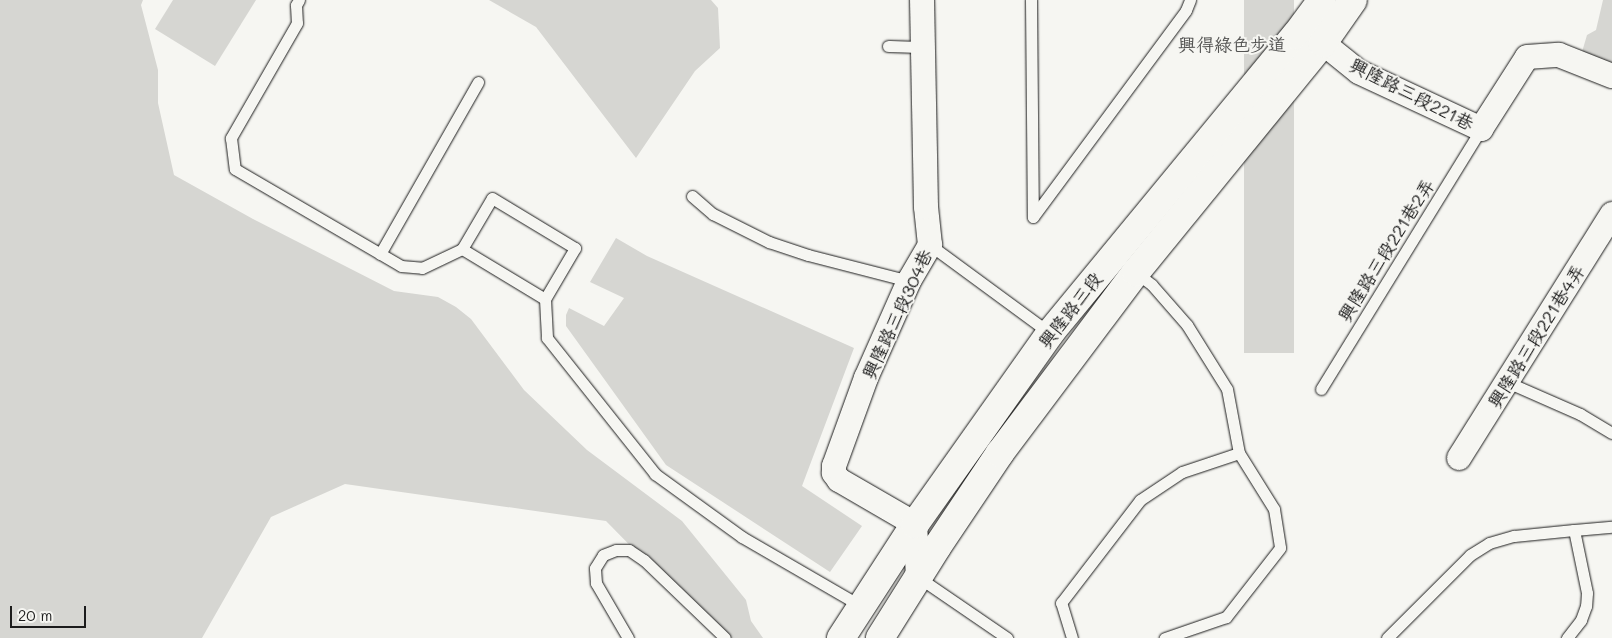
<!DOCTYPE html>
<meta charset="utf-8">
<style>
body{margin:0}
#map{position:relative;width:1612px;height:638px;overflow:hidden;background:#f6f6f2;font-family:Mali,"LXGW WenKai TC",sans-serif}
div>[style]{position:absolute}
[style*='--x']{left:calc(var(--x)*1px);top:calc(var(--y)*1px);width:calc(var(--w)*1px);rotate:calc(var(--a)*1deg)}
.green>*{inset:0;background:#d6d6d2;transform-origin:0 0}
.roads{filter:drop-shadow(0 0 1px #1c1c1c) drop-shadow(0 0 1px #1c1c1c)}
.service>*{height:11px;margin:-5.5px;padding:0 5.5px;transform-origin:5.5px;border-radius:5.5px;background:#f6f6f2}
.minor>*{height:24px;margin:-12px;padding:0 12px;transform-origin:12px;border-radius:12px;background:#f6f6f2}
.secondary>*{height:28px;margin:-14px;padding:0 14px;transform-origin:14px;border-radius:14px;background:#f6f6f2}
span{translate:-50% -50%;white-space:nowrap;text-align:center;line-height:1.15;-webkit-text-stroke:4px #f6f6f2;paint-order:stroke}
.park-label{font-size:18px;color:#545453}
.street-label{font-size:18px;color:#1c1c1c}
.scale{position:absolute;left:10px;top:606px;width:76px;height:22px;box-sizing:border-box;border:2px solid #1c1c1c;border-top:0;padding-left:6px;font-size:15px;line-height:18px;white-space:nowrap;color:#1c1c1c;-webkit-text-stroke:4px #f6f6f2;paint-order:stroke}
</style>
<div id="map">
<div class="green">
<i style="clip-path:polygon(0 0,143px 0,141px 5px,158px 70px,158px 103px,174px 175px,253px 219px,394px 291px,438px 297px,456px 307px,471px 319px,524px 390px,587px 450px,682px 521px,746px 600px,751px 621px,763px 638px,721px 638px,606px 521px,345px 484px,271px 517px,202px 638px,0 638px)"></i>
<i style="clip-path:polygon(173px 0,256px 0,215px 66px,155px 29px)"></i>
<i style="clip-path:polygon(489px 0,711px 0,718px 8px,720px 48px,695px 71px,636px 158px,536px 27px)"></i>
<i style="left:1244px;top:0;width:50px;height:353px"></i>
<i style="clip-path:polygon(1603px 0,1612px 0,1612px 63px,1582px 52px,1587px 35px,1596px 30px)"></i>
<i style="clip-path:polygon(616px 238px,647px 256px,854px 348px,802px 486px,862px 526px,830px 572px,666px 465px,566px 326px,566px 315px,569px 308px,604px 326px,624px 298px,590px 282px)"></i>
</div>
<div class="roads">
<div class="service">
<i style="--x:299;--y:0;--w:6;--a:121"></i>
<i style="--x:296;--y:5;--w:18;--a:87"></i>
<i style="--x:297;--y:23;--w:133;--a:119.9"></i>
<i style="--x:231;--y:138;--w:31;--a:83"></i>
<i style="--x:235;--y:169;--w:192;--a:30.3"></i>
<i style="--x:401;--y:266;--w:21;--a:5"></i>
<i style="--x:422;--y:268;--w:44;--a:-25.4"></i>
<i style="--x:1031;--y:0;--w:217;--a:89.5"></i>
<i style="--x:888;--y:46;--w:33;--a:2"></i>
<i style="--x:692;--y:196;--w:28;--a:41"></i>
<i style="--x:713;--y:214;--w:63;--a:26.6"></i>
<i style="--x:769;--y:242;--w:41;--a:18.4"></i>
<i style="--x:808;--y:255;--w:104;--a:14.4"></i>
<i style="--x:1033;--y:217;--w:257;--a:-53.5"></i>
<i style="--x:1186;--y:10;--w:11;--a:-68"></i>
<i style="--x:930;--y:245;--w:149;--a:36.3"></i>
<i style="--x:380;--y:254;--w:198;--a:-60.3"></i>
<i style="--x:1135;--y:272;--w:21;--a:37"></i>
<i style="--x:1152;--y:285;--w:53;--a:48.8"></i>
<i style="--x:1187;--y:325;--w:75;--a:58"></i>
<i style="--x:1227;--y:389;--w:65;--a:79.4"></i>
<i style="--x:1239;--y:453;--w:66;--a:58"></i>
<i style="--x:1274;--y:509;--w:39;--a:81"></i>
<i style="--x:1280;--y:548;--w:88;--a:128"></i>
<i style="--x:1226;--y:617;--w:65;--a:161"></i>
<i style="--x:545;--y:299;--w:97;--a:-148.9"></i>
<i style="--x:462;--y:249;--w:59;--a:-59.5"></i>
<i style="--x:492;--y:198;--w:97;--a:31.1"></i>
<i style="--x:575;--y:248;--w:59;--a:120.5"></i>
<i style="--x:545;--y:299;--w:39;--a:87"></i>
<i style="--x:547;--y:338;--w:174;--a:51.5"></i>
<i style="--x:655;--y:474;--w:107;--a:35.9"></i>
<i style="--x:742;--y:537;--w:138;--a:30.1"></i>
<i style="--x:1507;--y:382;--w:80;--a:23.7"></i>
<i style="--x:1580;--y:414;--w:37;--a:31"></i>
<i style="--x:1321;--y:389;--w:305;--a:-58.4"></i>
<i style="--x:1574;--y:530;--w:38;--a:-5"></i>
<i style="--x:918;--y:577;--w:108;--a:34.4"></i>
<i style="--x:628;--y:638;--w:64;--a:-120.2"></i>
<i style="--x:596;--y:583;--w:15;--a:-94"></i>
<i style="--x:595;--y:568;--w:15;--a:-58"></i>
<i style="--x:603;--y:555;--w:14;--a:-21"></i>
<i style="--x:616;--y:550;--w:13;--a:0"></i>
<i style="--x:629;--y:550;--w:18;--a:34"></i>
<i style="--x:644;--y:560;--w:112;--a:43.9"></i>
<i style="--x:1072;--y:638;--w:37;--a:-107"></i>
<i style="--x:1061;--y:603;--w:130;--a:-52.5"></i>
<i style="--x:1140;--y:500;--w:50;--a:-33.7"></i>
<i style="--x:1182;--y:472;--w:60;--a:-18.4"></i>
<i style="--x:1387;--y:638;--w:117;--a:-45"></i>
<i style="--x:1470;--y:555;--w:22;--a:-32"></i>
<i style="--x:1489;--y:543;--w:26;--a:-16"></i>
<i style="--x:1514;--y:536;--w:60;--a:-5.7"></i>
<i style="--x:1574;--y:530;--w:64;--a:78.3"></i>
<i style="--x:1587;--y:593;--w:13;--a:94"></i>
<i style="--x:1586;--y:606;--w:15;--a:110"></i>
<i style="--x:1581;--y:620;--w:23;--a:128"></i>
</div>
<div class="minor">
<i style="--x:1323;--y:43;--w:46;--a:38.9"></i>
<i style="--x:1359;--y:72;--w:135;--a:25"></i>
<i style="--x:1481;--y:129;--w:85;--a:-57.4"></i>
<i style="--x:1527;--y:57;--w:32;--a:-4"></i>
<i style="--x:1559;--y:55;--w:57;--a:21.6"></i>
<i style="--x:1459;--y:458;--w:288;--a:-57.9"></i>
<i style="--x:918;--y:577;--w:53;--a:-93.2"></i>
<i style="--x:915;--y:524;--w:88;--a:-149.9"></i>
<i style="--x:839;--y:480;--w:9;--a:-126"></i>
<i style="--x:834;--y:473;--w:7;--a:-90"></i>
<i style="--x:834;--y:466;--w:94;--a:-70"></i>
<i style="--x:866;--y:378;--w:106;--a:-66.1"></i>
<i style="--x:909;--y:281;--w:42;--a:-59.7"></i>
<i style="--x:930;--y:245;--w:38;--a:-96"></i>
<i style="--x:926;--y:207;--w:207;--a:-91.1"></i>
</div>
<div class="secondary">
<i style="--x:841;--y:638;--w:136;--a:-57"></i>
<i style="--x:915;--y:524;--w:234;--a:-54.7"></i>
<i style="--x:1050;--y:333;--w:386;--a:-50.5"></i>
<i style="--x:1296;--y:35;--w:44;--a:-53.4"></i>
<i style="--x:880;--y:638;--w:107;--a:-57.9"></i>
<i style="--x:937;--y:547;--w:113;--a:-56.2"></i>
<i style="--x:1000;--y:453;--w:226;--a:-53.1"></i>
<i style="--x:1136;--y:272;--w:296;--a:-50.8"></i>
<i style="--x:1323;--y:43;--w:52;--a:-55.1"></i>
</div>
</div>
<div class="park-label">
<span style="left:1232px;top:44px">興得綠色步道</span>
</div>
<div class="street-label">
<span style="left:1412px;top:94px;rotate:27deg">興隆路三段221巷</span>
<span style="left:1386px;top:250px;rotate:-58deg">興隆路三段221巷2弄</span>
<span style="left:1070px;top:310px;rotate:-52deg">興隆路三段</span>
<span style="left:897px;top:314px;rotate:-65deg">興隆路三段304巷</span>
<span style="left:1536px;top:336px;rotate:-58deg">興隆路三段221巷4弄</span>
</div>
<div class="scale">20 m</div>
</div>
